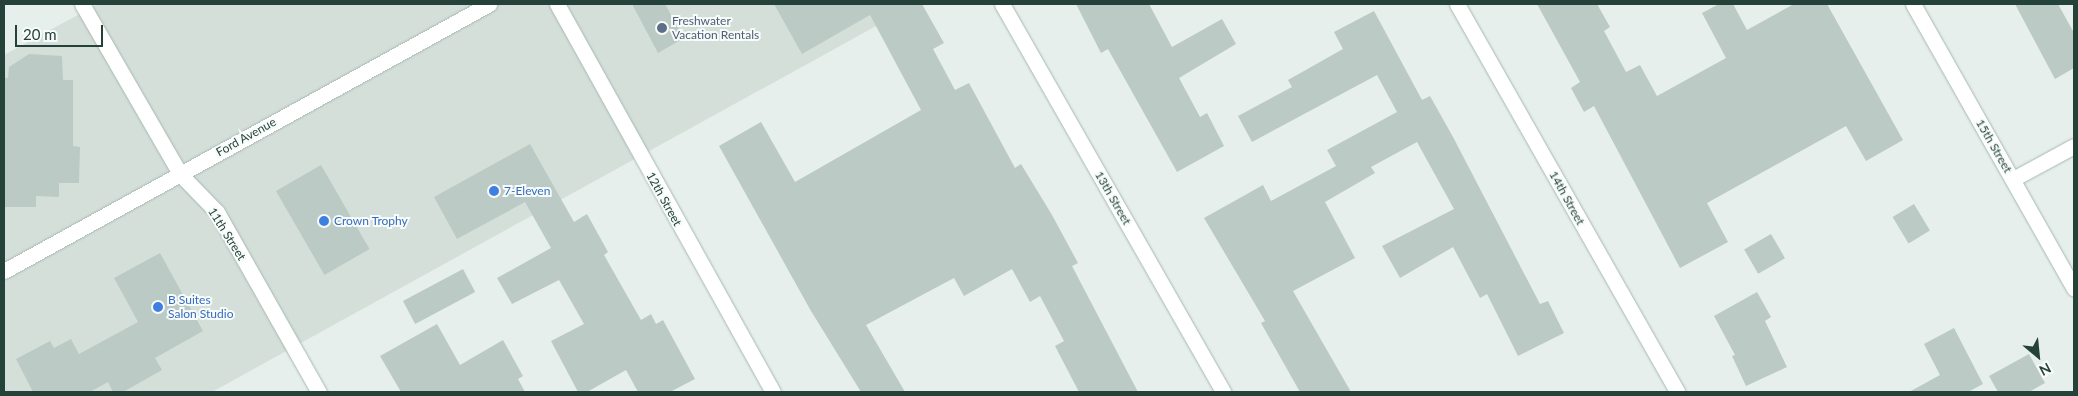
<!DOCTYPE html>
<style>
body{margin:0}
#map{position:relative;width:2078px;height:396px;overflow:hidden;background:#e6efeb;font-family:Lato,sans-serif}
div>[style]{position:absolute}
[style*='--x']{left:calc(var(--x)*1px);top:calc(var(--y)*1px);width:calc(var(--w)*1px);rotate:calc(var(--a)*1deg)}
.built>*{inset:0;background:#d4dfda}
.building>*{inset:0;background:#bbcac4;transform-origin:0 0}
.roads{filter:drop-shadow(0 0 1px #a8b8b2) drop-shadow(0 0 1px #a8b8b2)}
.street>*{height:15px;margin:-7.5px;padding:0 7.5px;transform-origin:7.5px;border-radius:7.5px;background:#fff}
.secondary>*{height:15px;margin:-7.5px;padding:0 7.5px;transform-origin:7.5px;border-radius:7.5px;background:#fff}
.dots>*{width:14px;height:14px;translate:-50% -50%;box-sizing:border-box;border:2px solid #f7fbf9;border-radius:50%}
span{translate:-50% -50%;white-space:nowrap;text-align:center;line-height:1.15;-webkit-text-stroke:4px #f7fbf9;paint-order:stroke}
.service-label{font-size:12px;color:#4e5e75}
.left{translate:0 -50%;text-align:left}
.street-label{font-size:12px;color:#24423a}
.shop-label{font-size:12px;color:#366cbe}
.frame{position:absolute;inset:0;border:5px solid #24423a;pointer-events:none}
.north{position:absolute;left:2013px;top:331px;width:50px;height:50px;-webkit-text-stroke:4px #f7fbf9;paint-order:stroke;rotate:152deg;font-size:14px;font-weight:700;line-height:20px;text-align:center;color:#24423a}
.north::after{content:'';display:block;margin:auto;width:18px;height:22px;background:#24423a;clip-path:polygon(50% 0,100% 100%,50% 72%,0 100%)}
.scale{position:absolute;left:15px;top:25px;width:88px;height:22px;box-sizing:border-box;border:2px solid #24423a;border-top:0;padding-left:6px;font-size:15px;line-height:18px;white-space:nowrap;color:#24423a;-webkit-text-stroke:4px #f7fbf9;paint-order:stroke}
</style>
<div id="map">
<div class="built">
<i style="clip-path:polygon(98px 4px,916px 4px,212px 392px,4px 392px,4px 55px)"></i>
</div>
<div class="building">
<i style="clip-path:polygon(632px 4px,665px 4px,684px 38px,658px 53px)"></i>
<i style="clip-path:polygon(774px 4px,922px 4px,944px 43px,933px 49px,955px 90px,969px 83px,1015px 168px,1021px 164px,1052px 215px,1078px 263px,1072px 266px,1138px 392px,1079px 392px,1055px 346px,1064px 341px,1040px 296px,1030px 302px,1012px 269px,964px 296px,954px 278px,866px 325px,905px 392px,861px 392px,811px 311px,719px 146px,761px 122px,795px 182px,921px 110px,870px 15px,802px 54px)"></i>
<i style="clip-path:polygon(1076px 4px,1149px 4px,1172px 47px,1222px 19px,1236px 44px,1179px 78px,1200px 117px,1207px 113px,1224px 146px,1177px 172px,1108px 49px,1101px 53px)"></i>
<i style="clip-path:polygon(1537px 4px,1597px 4px,1610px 27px,1604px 31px,1626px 72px,1640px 65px,1657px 96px,1726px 58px,1702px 13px,1719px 4px,1733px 4px,1747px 30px,1794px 4px,1827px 4px,1903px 140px,1866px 161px,1846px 126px,1707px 203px,1728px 242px,1680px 268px,1594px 106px,1584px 112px,1571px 88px,1580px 82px)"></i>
<i style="clip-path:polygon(2015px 4px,2058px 4px,2074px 33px,2074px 68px,2055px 79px)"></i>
<i style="clip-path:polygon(1374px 11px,1422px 100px,1430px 96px,1453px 137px,1540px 304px,1548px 301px,1564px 333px,1518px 356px,1487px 294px,1480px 298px,1453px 247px,1400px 278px,1382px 246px,1454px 209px,1417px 142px,1371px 167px,1375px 173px,1325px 202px,1355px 258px,1293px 291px,1351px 392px,1300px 392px,1261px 323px,1265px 321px,1204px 218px,1263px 185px,1271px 201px,1336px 166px,1327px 150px,1397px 112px,1377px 75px,1252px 142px,1238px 116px,1292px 87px,1288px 80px,1343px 49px,1334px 32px)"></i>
<i style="clip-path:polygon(29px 54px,62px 56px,63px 80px,73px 80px,73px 146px,80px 147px,79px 183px,59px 183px,59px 197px,36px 196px,36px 207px,4px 207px,4px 78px,8px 78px,9px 67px)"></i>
<i style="clip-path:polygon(530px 144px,574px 222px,587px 214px,608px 252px,604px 255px,641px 320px,651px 314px,656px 324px,663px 320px,695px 379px,670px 392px,638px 392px,626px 370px,587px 392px,578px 392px,551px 341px,584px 324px,559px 280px,512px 304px,497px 278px,551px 248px,525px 202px,457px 239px,434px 197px)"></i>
<i style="left:321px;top:165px;width:97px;height:52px;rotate:60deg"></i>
<i style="left:1914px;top:204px;width:31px;height:25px;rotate:59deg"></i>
<i style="left:1771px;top:234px;width:28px;height:31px;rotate:60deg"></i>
<i style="clip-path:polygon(160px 253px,203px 331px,155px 358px,162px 370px,123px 392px,113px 392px,108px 382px,90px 392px,33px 392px,16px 359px,50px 341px,54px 348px,71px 339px,79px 354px,138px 322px,114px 278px)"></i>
<i style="left:463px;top:269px;width:26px;height:68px;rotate:62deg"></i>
<i style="clip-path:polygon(1757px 292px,1771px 317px,1765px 321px,1787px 367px,1746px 386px,1732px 356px,1735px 355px,1714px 316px)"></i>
<i style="clip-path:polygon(437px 324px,460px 365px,503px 340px,523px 376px,518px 379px,525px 392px,401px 392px,380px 356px)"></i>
<i style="clip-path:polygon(1954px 328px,1983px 384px,1968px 392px,1909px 392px,1940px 375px,1924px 344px)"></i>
<i style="clip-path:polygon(2029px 354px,2045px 383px,2029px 392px,1998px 392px,1989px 376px)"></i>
</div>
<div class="roads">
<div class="street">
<i style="--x:82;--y:4;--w:196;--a:60"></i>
<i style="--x:180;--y:174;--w:53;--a:45.8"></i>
<i style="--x:217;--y:212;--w:207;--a:60.5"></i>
<i style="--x:557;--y:4;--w:444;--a:60.9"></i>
<i style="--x:1002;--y:4;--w:447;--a:60.3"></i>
<i style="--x:1457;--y:4;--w:446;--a:60.4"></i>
<i style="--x:1913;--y:4;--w:327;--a:60.5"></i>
<i style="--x:2013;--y:179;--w:69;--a:-28.4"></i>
</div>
<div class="secondary">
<i style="--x:4;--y:271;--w:554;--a:-28.83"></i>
</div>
</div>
<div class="dots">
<i style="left:662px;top:28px;background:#5c6f8a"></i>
<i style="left:494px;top:191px;background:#3f7fe0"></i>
<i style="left:324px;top:221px;background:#3f7fe0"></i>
<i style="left:158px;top:307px;background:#3f7fe0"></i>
</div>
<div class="service-label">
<span class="left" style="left:672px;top:28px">Freshwater<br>Vacation Rentals</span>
</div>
<div class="street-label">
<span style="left:246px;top:137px;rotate:-29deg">Ford Avenue</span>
<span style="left:1994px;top:146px;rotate:60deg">15th Street</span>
<span style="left:1113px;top:198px;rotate:60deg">13th Street</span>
<span style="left:1567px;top:198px;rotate:61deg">14th Street</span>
<span style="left:664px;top:199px;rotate:61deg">12th Street</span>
<span style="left:227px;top:234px;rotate:58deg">11th Street</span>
</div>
<div class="shop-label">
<span class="left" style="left:504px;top:191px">7-Eleven</span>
<span class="left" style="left:334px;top:221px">Crown Trophy</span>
<span class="left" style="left:168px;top:307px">B Suites<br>Salon Studio</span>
</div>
<div class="frame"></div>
<div class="north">N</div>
<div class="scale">20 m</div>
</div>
